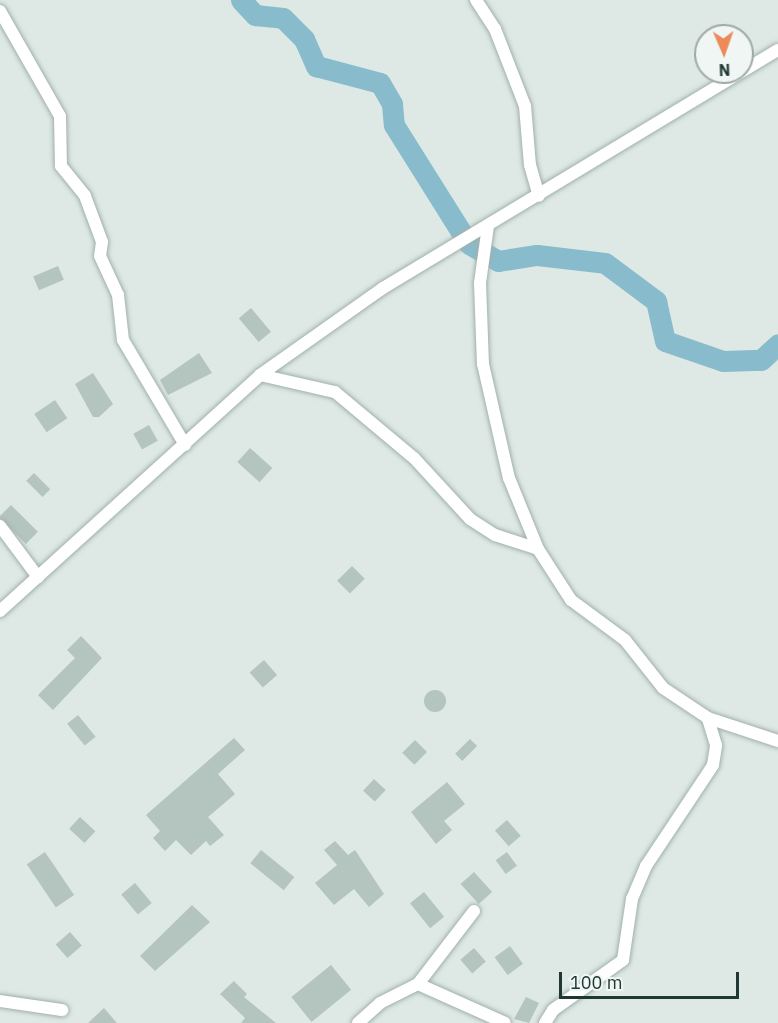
<!DOCTYPE html>
<style>
body{margin:0}
#map{position:relative;width:778px;height:1023px;overflow:hidden;background:#dee9e5;font-family:"IBM Plex Sans",sans-serif}
div>[style]{position:absolute}
[style*='--x']{left:calc(var(--x)*1px);top:calc(var(--y)*1px);width:calc(var(--w)*1px);rotate:calc(var(--a)*1deg)}
.river>*{height:21px;margin:-10.5px;padding:0 10.5px;transform-origin:10.5px;border-radius:10.5px;background:#88bccd}
.building>*{inset:0;background:#b4c4bf;transform-origin:0 0}
.round{border-radius:50%}
.roads{filter:drop-shadow(0 0 2px #a1b0ac) drop-shadow(0 0 2px #a1b0ac)}
.minor>*{height:12px;margin:-6px;padding:0 6px;transform-origin:6px;border-radius:6px;background:#fff}
span{translate:-50% -50%;white-space:nowrap;text-align:center;line-height:1.15;-webkit-text-stroke:6px #eff6f3;paint-order:stroke}
.north{position:absolute;left:694px;top:24px;width:60px;height:60px;box-sizing:border-box;background:#eff6f3;border:2px solid #9caaa7;border-radius:50%;rotate:178deg;font-size:16px;font-weight:700;line-height:24px;text-align:center;color:#203834}
.north::after{content:'';display:block;margin:auto;width:21px;height:27px;background:#ed8a59;clip-path:polygon(50% 0,100% 100%,50% 72%,0 100%)}
.scale{position:absolute;left:559px;top:972px;width:180px;height:27px;box-sizing:border-box;border:3px solid #203834;border-top:0;padding-left:8px;font-size:18px;line-height:21px;white-space:nowrap;color:#203834;-webkit-text-stroke:4px #eff6f3;paint-order:stroke}
</style>
<div id="map">
<div class="river">
<i style="--x:241;--y:0;--w:21;--a:47"></i>
<i style="--x:255;--y:15;--w:28;--a:6"></i>
<i style="--x:283;--y:18;--w:30;--a:45"></i>
<i style="--x:304;--y:39;--w:30;--a:66"></i>
<i style="--x:316;--y:66;--w:66;--a:14.9"></i>
<i style="--x:380;--y:83;--w:24;--a:60"></i>
<i style="--x:392;--y:104;--w:21;--a:85"></i>
<i style="--x:394;--y:125;--w:130;--a:57.9"></i>
<i style="--x:469;--y:244;--w:34;--a:30"></i>
<i style="--x:498;--y:261;--w:39;--a:-9"></i>
<i style="--x:537;--y:255;--w:68;--a:6.7"></i>
<i style="--x:605;--y:263;--w:64;--a:36.7"></i>
<i style="--x:656;--y:301;--w:41;--a:77.3"></i>
<i style="--x:665;--y:341;--w:61;--a:19"></i>
<i style="--x:723;--y:361;--w:38;--a:-2"></i>
<i style="--x:761;--y:360;--w:23;--a:-43"></i>
</div>
<div class="building">
<i style="left:58px;top:266px;width:15px;height:27px;rotate:67deg"></i>
<i style="left:251px;top:308px;width:31px;height:16px;rotate:50deg"></i>
<i style="clip-path:polygon(199px 353px,212px 373px,168px 395px,160px 380px)"></i>
<i style="clip-path:polygon(93px 373px,113px 404px,99px 417px,93px 417px,75px 384px)"></i>
<i style="left:55px;top:400px;width:22px;height:25px;rotate:56deg"></i>
<i style="left:149px;top:425px;width:18px;height:18px;rotate:61deg"></i>
<i style="left:250px;top:448px;width:30px;height:19px;rotate:42deg"></i>
<i style="left:34px;top:473px;width:23px;height:11px;rotate:45deg"></i>
<i style="left:11px;top:505px;width:38px;height:17px;rotate:45deg"></i>
<i style="left:352px;top:566px;width:18px;height:21px;rotate:45deg"></i>
<i style="clip-path:polygon(81px 636px,102px 658px,53px 710px,38px 695px,75px 658px,67px 650px)"></i>
<i style="left:264px;top:660px;width:20px;height:19px;rotate:49deg"></i>
<i class="round" style="left:424px;top:690px;width:22px;height:22px"></i>
<i style="left:78px;top:715px;width:28px;height:14px;rotate:51deg"></i>
<i style="clip-path:polygon(234px 738px,245px 750px,218px 774px,235px 794px,208px 817px,224px 835px,210px 846px,206px 841px,191px 855px,176px 840px,165px 851px,153px 838px,160px 831px,146px 815px)"></i>
<i style="left:470px;top:739px;width:10px;height:21px;rotate:45deg"></i>
<i style="left:415px;top:740px;width:17px;height:18px;rotate:45deg"></i>
<i style="left:374px;top:779px;width:16px;height:16px;rotate:43deg"></i>
<i style="clip-path:polygon(447px 782px,465px 804px,444px 821px,452px 830px,436px 844px,411px 812px)"></i>
<i style="left:80px;top:817px;width:21px;height:16px;rotate:43deg"></i>
<i style="left:507px;top:820px;width:21px;height:16px;rotate:49deg"></i>
<i style="clip-path:polygon(335px 841px,348px 855px,355px 850px,384px 894px,369px 907px,354px 889px,334px 905px,315px 883px,337px 865px,324px 850px)"></i>
<i style="left:261px;top:850px;width:43px;height:17px;rotate:39deg"></i>
<i style="left:45px;top:852px;width:52px;height:22px;rotate:56deg"></i>
<i style="left:507px;top:852px;width:17px;height:14px;rotate:54deg"></i>
<i style="left:474px;top:872px;width:27px;height:18px;rotate:48deg"></i>
<i style="left:135px;top:883px;width:26px;height:18px;rotate:50deg"></i>
<i style="left:424px;top:892px;width:32px;height:18px;rotate:51deg"></i>
<i style="clip-path:polygon(192px 905px,210px 922px,155px 971px,140px 956px)"></i>
<i style="left:70px;top:932px;width:18px;height:19px;rotate:49deg"></i>
<i style="left:510px;top:946px;width:22px;height:19px;rotate:54deg"></i>
<i style="left:474px;top:948px;width:18px;height:18px;rotate:49deg"></i>
<i style="left:331px;top:965px;width:32px;height:51px;rotate:51deg"></i>
<i style="clip-path:polygon(234px 981px,247px 994px,244px 997px,276px 1023px,241px 1023px,245px 1018px,220px 994px)"></i>
<i style="clip-path:polygon(526px 997px,539px 1003px,529px 1023px,514px 1019px)"></i>
<i style="clip-path:polygon(104px 1008px,117px 1023px,88px 1023px)"></i>
</div>
<div class="roads">
<div class="minor">
<i style="--x:476;--y:0;--w:35;--a:57"></i>
<i style="--x:495;--y:29;--w:83;--a:68.7"></i>
<i style="--x:525;--y:106;--w:59;--a:85.2"></i>
<i style="--x:530;--y:165;--w:32;--a:74"></i>
<i style="--x:0;--y:11;--w:121;--a:60.3"></i>
<i style="--x:60;--y:116;--w:50;--a:88.9"></i>
<i style="--x:61;--y:166;--w:38;--a:51"></i>
<i style="--x:85;--y:196;--w:49;--a:69.7"></i>
<i style="--x:102;--y:242;--w:14;--a:98"></i>
<i style="--x:100;--y:256;--w:43;--a:65.2"></i>
<i style="--x:118;--y:295;--w:45;--a:83.7"></i>
<i style="--x:123;--y:340;--w:122;--a:59.4"></i>
<i style="--x:488;--y:226;--w:58;--a:98"></i>
<i style="--x:480;--y:283;--w:81;--a:87.9"></i>
<i style="--x:483;--y:364;--w:117;--a:77.2"></i>
<i style="--x:509;--y:478;--w:77;--a:67.8"></i>
<i style="--x:260;--y:375;--w:77;--a:12.8"></i>
<i style="--x:335;--y:392;--w:103;--a:39.9"></i>
<i style="--x:414;--y:458;--w:83;--a:47.4"></i>
<i style="--x:470;--y:519;--w:30;--a:33"></i>
<i style="--x:495;--y:535;--w:45;--a:18"></i>
<i style="--x:538;--y:549;--w:61;--a:57.1"></i>
<i style="--x:571;--y:600;--w:67;--a:36.5"></i>
<i style="--x:625;--y:640;--w:61;--a:51.6"></i>
<i style="--x:663;--y:688;--w:54;--a:33.7"></i>
<i style="--x:708;--y:718;--w:74;--a:18.2"></i>
<i style="--x:0;--y:526;--w:64;--a:53.3"></i>
<i style="--x:0;--y:611;--w:351;--a:-42.2"></i>
<i style="--x:260;--y:375;--w:151;--a:-35.3"></i>
<i style="--x:383;--y:288;--w:461;--a:-31.1"></i>
<i style="--x:418;--y:984;--w:95;--a:24.1"></i>
<i style="--x:0;--y:1001;--w:63;--a:8.3"></i>
<i style="--x:358;--y:1023;--w:30;--a:-42"></i>
<i style="--x:380;--y:1003;--w:42;--a:-26.6"></i>
<i style="--x:418;--y:984;--w:92;--a:-52.5"></i>
<i style="--x:545;--y:1023;--w:15;--a:-58"></i>
<i style="--x:553;--y:1010;--w:86;--a:-35.5"></i>
<i style="--x:623;--y:960;--w:62;--a:-81.6"></i>
<i style="--x:632;--y:899;--w:36;--a:-67"></i>
<i style="--x:646;--y:866;--w:121;--a:-56.4"></i>
<i style="--x:713;--y:765;--w:20;--a:-81"></i>
<i style="--x:716;--y:745;--w:28;--a:-107"></i>
</div>
</div>
<div class="north">N</div>
<div class="scale">100 m</div>
</div>
